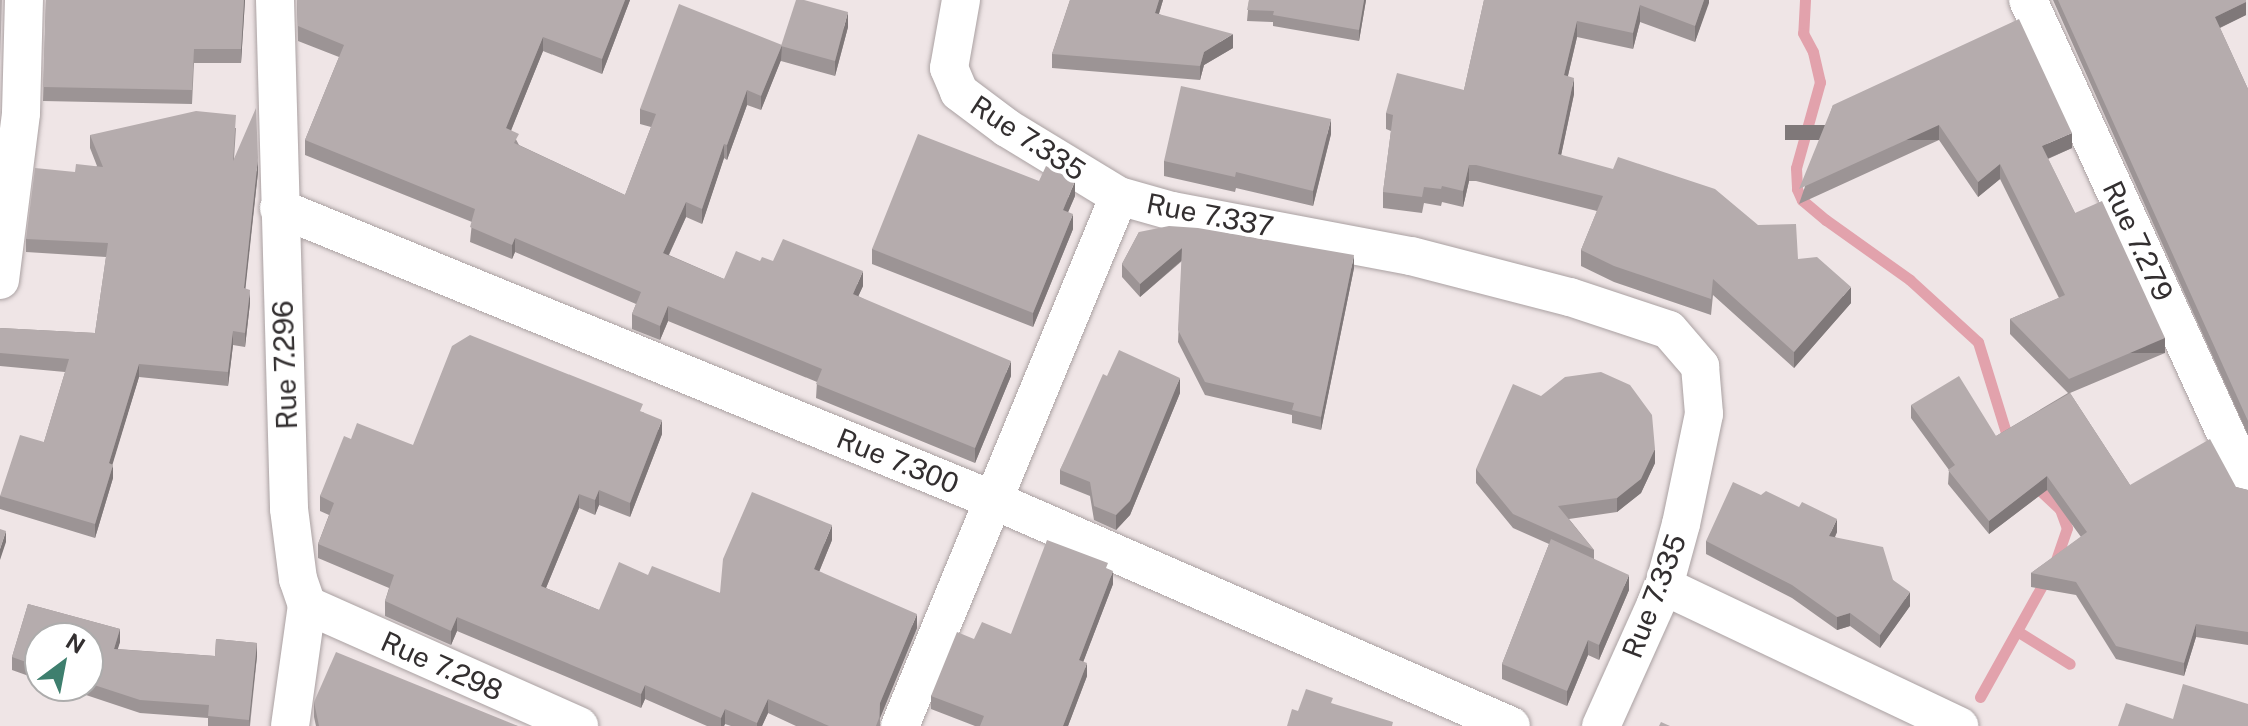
<!DOCTYPE html>
<style>
body{margin:0}
#map{position:relative;width:2248px;height:726px;overflow:hidden;background:#efe5e6;font-family:"Public Sans",sans-serif}
div>[style]{position:absolute}
[style*='--x']{left:calc(var(--x)*1px);top:calc(var(--y)*1px);width:calc(var(--w)*1px);rotate:calc(var(--a)*1deg)}
.stream>*{height:11px;margin:-5.5px;padding:0 5.5px;transform-origin:5.5px;border-radius:5.5px;background:#e2a2ac}
.roads{filter:drop-shadow(0 0 2px #aaa1a2) drop-shadow(0 0 2px #aaa1a2)}
.minor>*{height:38px;margin:-19px;padding:0 19px;transform-origin:19px;border-radius:19px;background:#fff}
.wall>*{inset:0;background:#9c9495}
.shaded-wall>*{inset:0;background:#7f7879;transform-origin:0 0}
.building>*{inset:0;background:#b5acad}
span{translate:-50% -50%;white-space:nowrap;text-align:center;line-height:1.15;-webkit-text-stroke:8px #fff;paint-order:stroke}
.street-label{font-size:28px;color:#332f30}
.north{position:absolute;left:24px;top:622px;width:80px;height:80px;box-sizing:border-box;background:#fff;border:2px solid #adacac;border-radius:50%;rotate:32deg;font-size:22px;font-weight:700;line-height:32px;text-align:center;color:#332f30}
.north::after{content:'';display:block;margin:auto;width:28px;height:36px;background:#3e7f6e;clip-path:polygon(50% 0,100% 100%,50% 72%,0 100%)}
</style>
<div id="map">
<div class="stream">
<i style="--x:1805;--y:0;--w:33;--a:93"></i>
<i style="--x:1803;--y:33;--w:21;--a:62"></i>
<i style="--x:1813;--y:52;--w:31;--a:77"></i>
<i style="--x:1820;--y:82;--w:89;--a:105.6"></i>
<i style="--x:1796;--y:168;--w:21;--a:87"></i>
<i style="--x:1797;--y:189;--w:12;--a:66"></i>
<i style="--x:1802;--y:200;--w:31;--a:40"></i>
<i style="--x:1826;--y:220;--w:103;--a:35.5"></i>
<i style="--x:1910;--y:280;--w:92;--a:42.4"></i>
<i style="--x:1978;--y:342;--w:105;--a:72.8"></i>
<i style="--x:2033;--y:484;--w:37;--a:43"></i>
<i style="--x:2060;--y:509;--w:20;--a:70"></i>
<i style="--x:2067;--y:528;--w:37;--a:109"></i>
<i style="--x:2017;--y:631;--w:62;--a:31.9"></i>
<i style="--x:1980;--y:697;--w:134;--a:-60.9"></i>
</div>
<div class="roads">
<div class="minor">
<i style="--x:275;--y:0;--w:509;--a:88.42"></i>
<i style="--x:289;--y:509;--w:71;--a:82.7"></i>
<i style="--x:298;--y:579;--w:28;--a:71"></i>
<i style="--x:307;--y:605;--w:122;--a:98"></i>
<i style="--x:961;--y:0;--w:69;--a:100"></i>
<i style="--x:949;--y:68;--w:26;--a:67"></i>
<i style="--x:959;--y:92;--w:60;--a:36.9"></i>
<i style="--x:1007;--y:128;--w:131;--a:31.3"></i>
<i style="--x:2028;--y:0;--w:530;--a:65.47"></i>
<i style="--x:279;--y:208;--w:771;--a:22.24"></i>
<i style="--x:993;--y:500;--w:565;--a:23.57"></i>
<i style="--x:0;--y:280;--w:168;--a:-82.8"></i>
<i style="--x:21;--y:113;--w:113;--a:-88.5"></i>
<i style="--x:1664;--y:586;--w:327;--a:25.4"></i>
<i style="--x:307;--y:605;--w:298;--a:24"></i>
<i style="--x:900;--y:726;--w:573;--a:-67.55"></i>
<i style="--x:1119;--y:196;--w:55;--a:15.8"></i>
<i style="--x:1172;--y:211;--w:243;--a:10.7"></i>
<i style="--x:1411;--y:256;--w:164;--a:14.5"></i>
<i style="--x:1570;--y:297;--w:104;--a:18.4"></i>
<i style="--x:1669;--y:330;--w:48;--a:49.3"></i>
<i style="--x:1700;--y:366;--w:48;--a:85.2"></i>
<i style="--x:1704;--y:414;--w:112;--a:101.8"></i>
<i style="--x:1681;--y:524;--w:64;--a:105.3"></i>
<i style="--x:1664;--y:586;--w:154;--a:114.2"></i>
</div>
</div>
<div class="wall">
<i style="clip-path:polygon(46px 0,245px 0,241px 63px,194px 63px,192px 104px,43px 101px)"></i>
<i style="clip-path:polygon(297px 0,630px 0,602px 74px,543px 51px,511px 130px,519px 145px,625px 195px,651px 127px,640px 124px,640px 109px,782px 45px,848px 27px,835px 76px,781px 61px,781px 60px,761px 110px,747px 105px,727px 160px,724px 158px,702px 224px,686px 217px,669px 255px,724px 279px,760px 261px,773px 261px,863px 286px,858px 296px,1011px 376px,975px 463px,816px 398px,817px 382px,668px 321px,660px 340px,632px 329px,632px 314px,636px 304px,515px 252px,512px 259px,470px 242px,472px 222px,305px 155px,305px 140px,339px 57px,298px 41px)"></i>
<i style="clip-path:polygon(1070px 0,1163px 0,1159px 14px,1233px 48px,1204px 65px,1200px 80px,1052px 68px,1052px 54px)"></i>
<i style="clip-path:polygon(1249px 0,1366px 0,1359px 41px,1273px 26px,1273px 22px,1247px 21px)"></i>
<i style="clip-path:polygon(1484px 0,1709px 0,1695px 42px,1640px 22px,1633px 49px,1577px 37px,1568px 76px,1574px 94px,1561px 155px,1798px 259px,1851px 303px,1794px 368px,1713px 295px,1711px 315px,1614px 282px,1581px 266px,1581px 250px,1597px 211px,1476px 181px,1469px 181px,1463px 207px,1442px 202px,1441px 206px,1424px 203px,1422px 213px,1383px 208px,1383px 192px,1391px 131px,1386px 129px,1386px 113px,1464px 90px)"></i>
<i style="clip-path:polygon(2053px 0,2246px 0,2246px 15px,2220px 28px,2248px 89px,2248px 435px)"></i>
<i style="clip-path:polygon(1833px 105px,2072px 148px,2048px 159px,2075px 213px,2165px 353px,2070px 393px,2130px 485px,2236px 487px,2248px 490px,2248px 645px,2196px 637px,2184px 676px,2116px 659px,2076px 595px,2031px 587px,2031px 573px,2081px 537px,2047px 490px,1989px 534px,1948px 484px,1949px 470px,1911px 418px,1911px 405px,1996px 436px,2068px 393px,2010px 334px,2010px 319px,2059px 298px,2000px 179px,1978px 197px,1939px 140px,1799px 204px)"></i>
<i style="clip-path:polygon(236px 128px,234px 159px,258px 172px,245px 288px,250px 303px,245px 347px,233px 345px,228px 386px,139px 377px,112px 464px,113px 478px,95px 538px,0 509px,0 496px,44px 442px,65px 372px,0 366px,0 328px,95px 333px,106px 257px,26px 252px,26px 239px,97px 166px,90px 148px,90px 135px)"></i>
<i style="clip-path:polygon(1331px 134px,1313px 206px,1236px 188px,1235px 192px,1164px 176px,1164px 161px)"></i>
<i style="clip-path:polygon(1075px 196px,1068px 212px,1073px 229px,1033px 327px,872px 264px,872px 249px)"></i>
<i style="clip-path:polygon(1139px 232px,1354px 268px,1321px 430px,1292px 423px,1292px 415px,1205px 395px,1178px 342px,1182px 261px,1140px 297px,1122px 277px,1122px 264px)"></i>
<i style="clip-path:polygon(1107px 376px,1180px 393px,1130px 515px,1116px 530px,1094px 520px,1090px 496px,1060px 484px,1060px 470px)"></i>
<i style="clip-path:polygon(643px 412px,662px 434px,630px 517px,599px 505px,595px 515px,579px 508px,546px 588px,599px 610px,648px 575px,720px 593px,832px 540px,819px 572px,917px 628px,880px 718px,880px 726px,796px 726px,768px 713px,762px 726px,731px 726px,725px 724px,724px 726px,707px 726px,645px 699px,641px 708px,457px 631px,451px 645px,385px 616px,385px 601px,389px 588px,318px 558px,318px 544px,329px 515px,320px 511px,320px 496px,351px 439px,413px 445px)"></i>
<i style="clip-path:polygon(1655px 463px,1641px 493px,1617px 512px,1569px 519px,1594px 550px,1594px 559px,1629px 590px,1599px 660px,1588px 655px,1567px 706px,1502px 679px,1502px 664px,1549px 544px,1513px 528px,1476px 483px,1476px 469px)"></i>
<i style="clip-path:polygon(1837px 532px,1835px 537px,1893px 580px,1910px 606px,1880px 648px,1850px 626px,1837px 630px,1792px 598px,1706px 554px,1706px 541px)"></i>
<i style="clip-path:polygon(1108px 569px,1113px 584px,1083px 662px,1087px 676px,1068px 726px,975px 726px,931px 709px,931px 696px,974px 639px,1011px 634px)"></i>
<i style="clip-path:polygon(28px 604px,120px 629px,120px 642px,117px 649px,215px 656px,216px 639px,257px 643px,257px 656px,250px 726px,208px 726px,208px 718px,140px 713px,59px 686px,88px 686px,88px 638px,40px 638px,40px 680px,12px 670px,12px 657px)"></i>
<i style="clip-path:polygon(314px 702px,518px 726px,316px 726px,314px 717px)"></i>
</div>
<div class="shaded-wall">
<i style="clip-path:polygon(244px 0,245px 0,241px 63px,241px 49px)"></i>
<i style="clip-path:polygon(625px 0,630px 0,602px 74px,602px 59px)"></i>
<i style="clip-path:polygon(1159px 0,1163px 0,1155px 26px,1155px 13px)"></i>
<i style="clip-path:polygon(1364px 0,1366px 0,1359px 41px,1359px 30px)"></i>
<i style="clip-path:polygon(1704px 0,1709px 0,1709px 3px,1695px 42px,1695px 26px)"></i>
<i style="clip-path:polygon(2246px 2px,2246px 15px,2215px 30px,2215px 17px)"></i>
<i style="clip-path:polygon(1640px 5px,1640px 22px,1633px 49px,1633px 33px)"></i>
<i style="clip-path:polygon(848px 12px,848px 27px,835px 76px,835px 61px)"></i>
<i style="clip-path:polygon(1577px 21px,1577px 37px,1564px 92px,1564px 75px)"></i>
<i style="clip-path:polygon(1233px 34px,1233px 48px,1204px 65px,1200px 80px,1200px 66px,1204px 52px)"></i>
<i style="clip-path:polygon(543px 37px,543px 51px,506px 143px,506px 128px)"></i>
<i style="clip-path:polygon(782px 45px,781px 60px,761px 110px,761px 96px)"></i>
<i style="clip-path:polygon(1574px 78px,1574px 94px,1558px 170px,1558px 154px)"></i>
<i style="clip-path:polygon(747px 90px,747px 105px,727px 160px,727px 145px)"></i>
<i style="clip-path:polygon(1331px 119px,1331px 134px,1313px 206px,1313px 191px)"></i>
<i style="left:1939px;top:125px;width:15px;height:154px;rotate:90deg"></i>
<i style="clip-path:polygon(2072px 133px,2072px 148px,2042px 161px,2042px 146px)"></i>
<i style="clip-path:polygon(724px 144px,724px 158px,702px 224px,702px 209px)"></i>
<i style="clip-path:polygon(258px 158px,258px 172px,244px 302px,244px 288px)"></i>
<i style="clip-path:polygon(2000px 164px,2000px 179px,1978px 197px,1978px 182px)"></i>
<i style="clip-path:polygon(1469px 165px,1469px 181px,1463px 207px,1463px 191px)"></i>
<i style="clip-path:polygon(1075px 181px,1075px 196px,1063px 224px,1063px 210px)"></i>
<i style="clip-path:polygon(686px 202px,686px 217px,663px 267px,663px 253px)"></i>
<i style="clip-path:polygon(1073px 214px,1073px 229px,1033px 327px,1033px 313px)"></i>
<i style="clip-path:polygon(515px 238px,515px 252px,512px 259px,512px 245px)"></i>
<i style="clip-path:polygon(1182px 248px,1182px 260px,1140px 297px,1140px 284px)"></i>
<i style="clip-path:polygon(1354px 255px,1354px 268px,1321px 430px,1321px 417px)"></i>
<i style="clip-path:polygon(863px 271px,863px 286px,853px 308px,853px 294px)"></i>
<i style="clip-path:polygon(1851px 287px,1851px 303px,1794px 368px,1794px 352px)"></i>
<i style="clip-path:polygon(250px 290px,250px 303px,245px 347px,245px 333px)"></i>
<i style="clip-path:polygon(668px 306px,668px 321px,660px 340px,660px 326px)"></i>
<i style="clip-path:polygon(233px 331px,233px 345px,228px 386px,228px 372px)"></i>
<i style="left:2165px;top:338px;width:15px;height:104px;rotate:90deg"></i>
<i style="clip-path:polygon(1011px 361px,1011px 376px,975px 463px,975px 448px)"></i>
<i style="clip-path:polygon(139px 364px,139px 377px,109px 476px,109px 463px)"></i>
<i style="clip-path:polygon(1180px 378px,1180px 393px,1130px 515px,1116px 530px,1116px 515px)"></i>
<i style="clip-path:polygon(662px 420px,662px 434px,630px 517px,630px 503px)"></i>
<i style="clip-path:polygon(1655px 449px,1655px 463px,1641px 493px,1617px 512px,1617px 498px)"></i>
<i style="clip-path:polygon(113px 465px,113px 478px,95px 538px,95px 524px)"></i>
<i style="clip-path:polygon(2047px 476px,2047px 490px,1989px 534px,1989px 521px)"></i>
<i style="clip-path:polygon(599px 490px,599px 505px,595px 515px,595px 500px)"></i>
<i style="clip-path:polygon(579px 494px,579px 508px,541px 600px,541px 586px)"></i>
<i style="clip-path:polygon(1837px 519px,1837px 532px,1829px 549px,1829px 536px)"></i>
<i style="clip-path:polygon(832px 525px,832px 540px,814px 584px,814px 569px)"></i>
<i style="clip-path:polygon(6px 531px,6px 542px,0 560px,0 549px)"></i>
<i style="clip-path:polygon(1113px 571px,1113px 584px,1079px 673px,1079px 660px)"></i>
<i style="clip-path:polygon(1629px 575px,1629px 590px,1599px 660px,1599px 645px)"></i>
<i style="clip-path:polygon(1910px 592px,1910px 606px,1880px 648px,1880px 635px)"></i>
<i style="clip-path:polygon(1850px 613px,1850px 626px,1837px 630px,1837px 617px)"></i>
<i style="clip-path:polygon(917px 614px,917px 628px,880px 718px,880px 703px)"></i>
<i style="clip-path:polygon(457px 617px,457px 631px,451px 645px,451px 631px)"></i>
<i style="clip-path:polygon(2196px 624px,2196px 637px,2184px 676px,2184px 663px)"></i>
<i style="clip-path:polygon(120px 629px,120px 642px,114px 662px,114px 649px)"></i>
<i style="clip-path:polygon(1588px 640px,1588px 655px,1567px 706px,1567px 691px)"></i>
<i style="clip-path:polygon(257px 643px,257px 656px,249px 726px,249px 720px)"></i>
<i style="clip-path:polygon(1087px 663px,1087px 676px,1068px 726px,1063px 726px)"></i>
<i style="clip-path:polygon(645px 685px,645px 699px,641px 708px,641px 694px)"></i>
<i style="clip-path:polygon(768px 699px,768px 713px,762px 726px,757px 726px,757px 723px)"></i>
<i style="clip-path:polygon(725px 709px,725px 724px,724px 726px,721px 726px,721px 718px)"></i>
</div>
<div class="building">
<i style="clip-path:polygon(0 0,2px 0,0 61px)"></i>
<i style="clip-path:polygon(46px 0,244px 0,241px 49px,194px 49px,192px 90px,43px 87px)"></i>
<i style="clip-path:polygon(297px 0,625px 0,602px 59px,543px 37px,506px 128px,519px 134px,514px 143px,625px 195px,656px 114px,640px 109px,679px 4px,782px 45px,761px 96px,747px 90px,727px 145px,724px 144px,702px 209px,686px 202px,663px 253px,724px 279px,736px 251px,760px 261px,762px 257px,773px 261px,783px 239px,863px 271px,853px 294px,1011px 361px,975px 448px,816px 384px,822px 369px,668px 306px,660px 326px,632px 314px,641px 292px,515px 238px,512px 245px,470px 227px,475px 209px,305px 140px,344px 45px,298px 26px)"></i>
<i style="clip-path:polygon(796px 0,804px 0,848px 12px,835px 61px,781px 46px)"></i>
<i style="clip-path:polygon(1070px 0,1159px 0,1155px 13px,1233px 34px,1204px 52px,1200px 66px,1052px 54px)"></i>
<i style="clip-path:polygon(1249px 0,1364px 0,1359px 30px,1273px 15px,1274px 11px,1247px 10px)"></i>
<i style="clip-path:polygon(1484px 0,1704px 0,1695px 26px,1640px 5px,1633px 33px,1577px 21px,1564px 75px,1574px 78px,1558px 154px,1613px 169px,1618px 157px,1715px 189px,1758px 225px,1796px 224px,1798px 259px,1817px 257px,1851px 287px,1794px 352px,1713px 279px,1711px 299px,1614px 266px,1581px 250px,1603px 196px,1476px 165px,1469px 165px,1463px 191px,1442px 186px,1441px 189px,1424px 187px,1422px 197px,1383px 192px,1393px 115px,1386px 113px,1397px 73px,1464px 90px)"></i>
<i style="clip-path:polygon(2058px 0,2246px 0,2246px 2px,2215px 17px,2248px 89px,2248px 421px)"></i>
<i style="clip-path:polygon(2019px 19px,2072px 133px,2042px 146px,2075px 213px,2102px 201px,2165px 338px,2069px 379px,2010px 319px,2065px 295px,2000px 164px,1978px 182px,1939px 125px,1799px 189px,1833px 105px)"></i>
<i style="clip-path:polygon(1181px 86px,1331px 119px,1313px 191px,1236px 172px,1235px 177px,1164px 161px)"></i>
<i style="clip-path:polygon(256px 108px,258px 158px,244px 288px,250px 290px,245px 333px,233px 331px,228px 372px,139px 364px,109px 463px,113px 465px,95px 524px,0 496px,20px 435px,44px 442px,69px 359px,0 353px,0 328px,95px 333px,108px 243px,26px 239px,35px 168px,75px 172px,76px 164px,103px 167px,90px 135px,196px 111px,236px 115px,233px 161px)"></i>
<i style="clip-path:polygon(918px 134px,1039px 181px,1046px 166px,1075px 181px,1063px 210px,1073px 214px,1033px 313px,872px 249px)"></i>
<i style="clip-path:polygon(1169px 226px,1198px 228px,1354px 255px,1321px 417px,1292px 410px,1294px 403px,1205px 382px,1178px 330px,1182px 248px,1140px 284px,1122px 264px,1139px 232px)"></i>
<i style="clip-path:polygon(470px 335px,643px 404px,640px 411px,662px 420px,630px 503px,599px 490px,595px 500px,579px 494px,541px 586px,599px 610px,619px 562px,648px 575px,652px 566px,720px 593px,723px 559px,752px 492px,832px 525px,814px 569px,917px 614px,880px 703px,879px 718px,876px 726px,829px 726px,768px 699px,757px 723px,725px 709px,721px 718px,645px 685px,641px 694px,457px 617px,451px 631px,385px 601px,394px 575px,318px 544px,334px 503px,320px 496px,344px 436px,351px 439px,357px 423px,413px 445px,452px 346px)"></i>
<i style="clip-path:polygon(1119px 350px,1180px 378px,1130px 501px,1116px 515px,1094px 506px,1090px 482px,1060px 470px,1103px 374px,1107px 376px)"></i>
<i style="clip-path:polygon(1601px 372px,1630px 385px,1652px 415px,1655px 449px,1641px 479px,1617px 498px,1558px 506px,1594px 550px,1513px 514px,1476px 469px,1513px 384px,1541px 396px,1565px 377px)"></i>
<i style="clip-path:polygon(1959px 376px,1996px 436px,2070px 393px,2130px 485px,2210px 439px,2236px 487px,2248px 490px,2248px 632px,2196px 624px,2184px 663px,2116px 646px,2076px 582px,2031px 573px,2087px 532px,2047px 476px,1989px 521px,1948px 470px,1955px 465px,1911px 405px)"></i>
<i style="clip-path:polygon(1733px 482px,1761px 495px,1766px 491px,1799px 507px,1802px 502px,1837px 519px,1829px 536px,1883px 547px,1893px 580px,1910px 592px,1880px 635px,1850px 613px,1837px 617px,1792px 585px,1706px 541px)"></i>
<i style="clip-path:polygon(0 529px,6px 531px,0 549px)"></i>
<i style="clip-path:polygon(1551px 539px,1629px 575px,1599px 645px,1588px 640px,1567px 691px,1502px 664px)"></i>
<i style="clip-path:polygon(1047px 540px,1108px 563px,1106px 568px,1113px 571px,1079px 660px,1087px 663px,1063px 726px,980px 726px,984px 716px,931px 696px,957px 632px,974px 639px,982px 622px,1011px 634px)"></i>
<i style="clip-path:polygon(28px 604px,120px 629px,114px 649px,215px 656px,216px 639px,257px 643px,249px 720px,208px 716px,209px 705px,140px 700px,88px 683px,88px 638px,40px 638px,40px 667px,12px 657px)"></i>
<i style="clip-path:polygon(336px 652px,518px 726px,319px 726px,314px 702px)"></i>
<i style="clip-path:polygon(2183px 684px,2248px 704px,2248px 726px,2118px 726px,2126px 703px,2173px 719px)"></i>
<i style="clip-path:polygon(1306px 689px,1333px 698px,1331px 703px,1393px 722px,1392px 726px,1287px 726px,1292px 709px,1298px 711px)"></i>
<i style="clip-path:polygon(1661px 722px,1670px 726px,1659px 726px)"></i>
</div>
<div class="street-label">
<span style="left:1028px;top:138px;rotate:33deg">Rue 7.335</span>
<span style="left:1210px;top:215px;rotate:11deg">Rue 7.337</span>
<span style="left:2138px;top:241px;rotate:65deg">Rue 7.279</span>
<span style="left:285px;top:365px;rotate:-92deg">Rue 7.296</span>
<span style="left:898px;top:461px;rotate:22deg">Rue 7.300</span>
<span style="left:1654px;top:596px;rotate:-69deg">Rue 7.335</span>
<span style="left:442px;top:666px;rotate:24deg">Rue 7.298</span>
</div>
<div class="north">N</div>
</div>
